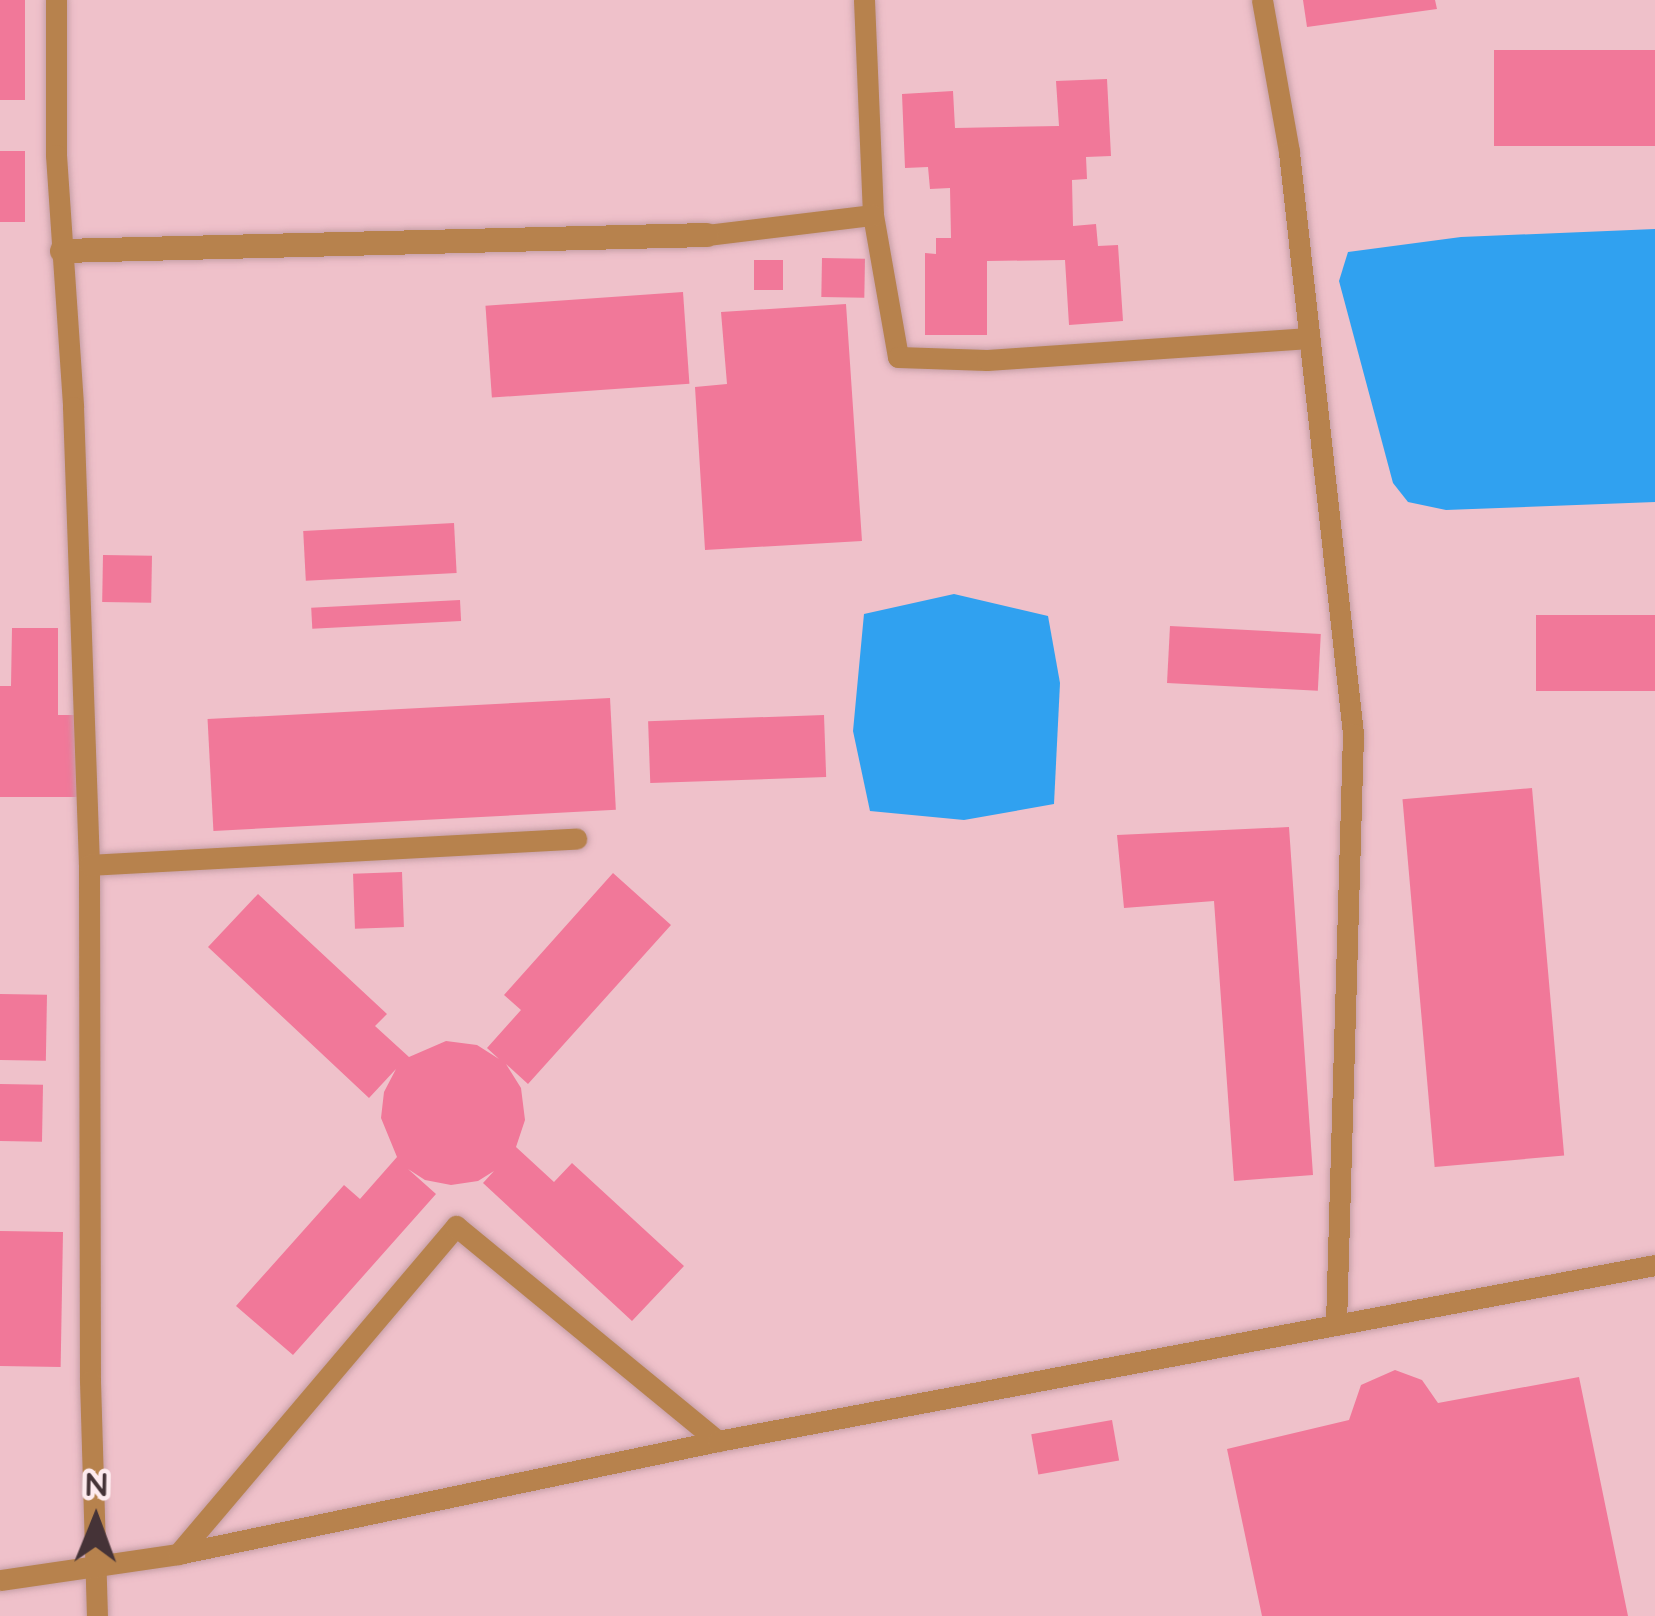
<!DOCTYPE html>
<style>
body{margin:0}
#map{position:relative;width:1655px;height:1616px;overflow:hidden;background:#efc1ca;font-family:Quicksand,sans-serif}
div>[style]{position:absolute}
[style*='--x']{left:calc(var(--x)*1px);top:calc(var(--y)*1px);width:calc(var(--w)*1px);rotate:calc(var(--a)*1deg)}
.water>*{inset:0;background:#30a1f0}
.building>*{inset:0;background:#f17899;transform-origin:0 0}
.roads{filter:drop-shadow(0 0 3px #c69fa7) drop-shadow(0 0 3px #c69fa7)}
.service>*{height:21px;margin:-10.5px;padding:0 10.5px;transform-origin:10.5px;border-radius:10.5px;background:#b7824d}
.minor>*{height:24px;margin:-12px;padding:0 12px;transform-origin:12px;border-radius:12px;background:#b7824d}
span{translate:-50% -50%;white-space:nowrap;text-align:center;line-height:1.15;-webkit-text-stroke:12px #fdeaee;paint-order:stroke}
.north{position:absolute;left:36px;top:1460px;width:120px;height:120px;-webkit-text-stroke:9px #fdeaee;paint-order:stroke;rotate:1deg;font-size:33px;font-weight:700;line-height:48px;text-align:center;color:#453337}
.north::after{content:'';display:block;margin:auto;width:42px;height:54px;background:#453337;clip-path:polygon(50% 0,100% 100%,50% 72%,0 100%)}
</style>
<div id="map">
<div class="water">
<i style="clip-path:polygon(1655px 229px,1655px 502px,1446px 510px,1408px 502px,1393px 483px,1339px 281px,1348px 252px,1461px 237px)"></i>
<i style="clip-path:polygon(954px 594px,1048px 616px,1060px 683px,1054px 804px,964px 820px,870px 811px,853px 731px,864px 614px)"></i>
</div>
<div class="building">
<i style="left:0;top:0;width:25px;height:100px"></i>
<i style="clip-path:polygon(1303px 0,1435px 0,1437px 9px,1307px 27px)"></i>
<i style="left:1655px;top:50px;width:96px;height:161px;rotate:90deg"></i>
<i style="clip-path:polygon(1107px 79px,1111px 156px,1086px 157px,1087px 179px,1072px 180px,1073px 226px,1096px 224px,1098px 246px,1118px 245px,1123px 321px,1069px 325px,1065px 260px,987px 261px,987px 335px,925px 335px,925px 253px,936px 254px,936px 238px,951px 238px,950px 188px,930px 189px,928px 167px,905px 168px,902px 94px,953px 91px,955px 128px,1059px 126px,1056px 81px)"></i>
<i style="left:0;top:151px;width:25px;height:71px"></i>
<i style="left:822px;top:258px;width:43px;height:39px;rotate:1deg"></i>
<i style="left:754px;top:260px;width:29px;height:30px"></i>
<i style="left:683px;top:292px;width:92px;height:198px;rotate:86deg"></i>
<i style="clip-path:polygon(846px 304px,862px 541px,705px 550px,695px 387px,727px 384px,721px 312px)"></i>
<i style="left:454px;top:523px;width:50px;height:151px;rotate:87deg"></i>
<i style="left:103px;top:555px;width:49px;height:47px;rotate:1deg"></i>
<i style="left:460px;top:600px;width:21px;height:149px;rotate:87deg"></i>
<i style="left:1655px;top:615px;width:76px;height:119px;rotate:90deg"></i>
<i style="left:1170px;top:626px;width:151px;height:57px;rotate:3deg"></i>
<i style="clip-path:polygon(12px 628px,58px 628px,58px 715px,81px 715px,80px 797px,0 797px,0 686px,11px 686px)"></i>
<i style="left:610px;top:698px;width:112px;height:403px;rotate:87deg"></i>
<i style="left:824px;top:715px;width:62px;height:176px;rotate:88deg"></i>
<i style="left:1532px;top:788px;width:369px;height:130px;rotate:85deg"></i>
<i style="clip-path:polygon(1289px 827px,1313px 1175px,1234px 1181px,1214px 901px,1124px 908px,1117px 835px)"></i>
<i style="left:402px;top:872px;width:55px;height:49px;rotate:88deg"></i>
<i style="clip-path:polygon(613px 873px,671px 925px,528px 1084px,506px 1064px,521px 1088px,525px 1120px,516px 1147px,554px 1182px,572px 1163px,684px 1266px,632px 1321px,483px 1183px,494px 1171px,478px 1181px,451px 1185px,425px 1180px,408px 1169px,436px 1194px,293px 1355px,236px 1306px,344px 1185px,360px 1199px,397px 1157px,381px 1118px,384px 1092px,396px 1069px,369px 1098px,208px 947px,258px 894px,387px 1014px,375px 1026px,409px 1057px,446px 1041px,477px 1045px,499px 1059px,487px 1048px,521px 1010px,504px 995px)"></i>
<i style="left:0;top:994px;width:47px;height:66px;rotate:1deg"></i>
<i style="left:0;top:1084px;width:43px;height:57px;rotate:1deg"></i>
<i style="left:0;top:1231px;width:63px;height:135px;rotate:1deg"></i>
<i style="clip-path:polygon(1395px 1370px,1422px 1380px,1438px 1403px,1579px 1377px,1628px 1616px,1262px 1616px,1227px 1449px,1349px 1420px,1361px 1385px)"></i>
<i style="left:1112px;top:1420px;width:41px;height:82px;rotate:80deg"></i>
</div>
<div class="roads">
<div class="service">
<i style="--x:56;--y:0;--w:155;--a:90"></i>
<i style="--x:56;--y:155;--w:253;--a:86.1"></i>
<i style="--x:73;--y:407;--w:458;--a:88"></i>
<i style="--x:89;--y:865;--w:516;--a:89.89"></i>
<i style="--x:90;--y:1381;--w:235;--a:88.3"></i>
<i style="--x:864;--y:0;--w:215;--a:87.6"></i>
<i style="--x:873;--y:215;--w:144;--a:80"></i>
<i style="--x:898;--y:357;--w:89;--a:1.9"></i>
<i style="--x:987;--y:360;--w:323;--a:-3.9"></i>
<i style="--x:1262;--y:0;--w:154;--a:79.9"></i>
<i style="--x:1289;--y:152;--w:586;--a:83.72"></i>
<i style="--x:1353;--y:734;--w:591;--a:91.65"></i>
<i style="--x:707;--y:235;--w:167;--a:-6.9"></i>
<i style="--x:89;--y:865;--w:488;--a:-3.1"></i>
<i style="--x:178;--y:1554;--w:430;--a:-49.7"></i>
<i style="--x:456;--y:1226;--w:339;--a:39.4"></i>
<i style="--x:0;--y:1580;--w:180;--a:-8.3"></i>
<i style="--x:178;--y:1554;--w:552;--a:-11.82"></i>
<i style="--x:718;--y:1441;--w:953;--a:-10.64"></i>
</div>
<div class="minor">
<i style="--x:62;--y:251;--w:645;--a:-1.42"></i>
</div>
</div>
<div class="north">N</div>
</div>
